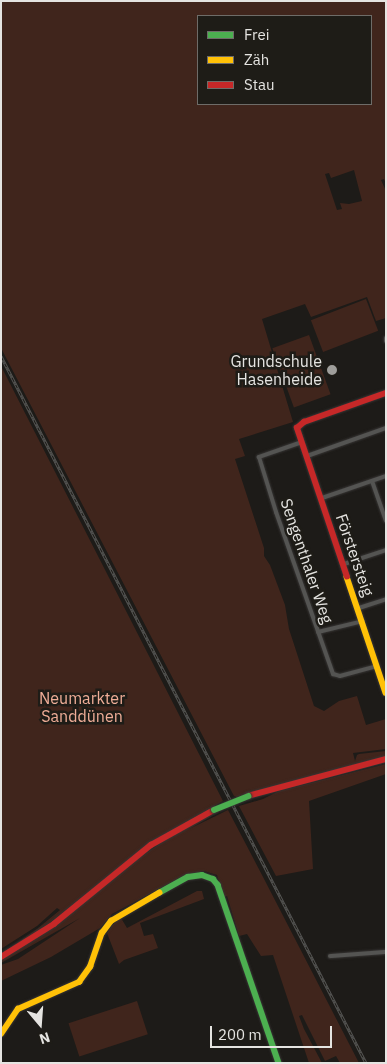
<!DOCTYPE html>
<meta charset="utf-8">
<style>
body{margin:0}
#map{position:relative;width:387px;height:1064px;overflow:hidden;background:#1d1b18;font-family:"IBM Plex Sans",sans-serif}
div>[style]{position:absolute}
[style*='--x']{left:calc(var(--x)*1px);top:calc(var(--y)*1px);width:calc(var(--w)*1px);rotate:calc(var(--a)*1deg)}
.green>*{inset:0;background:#40251c;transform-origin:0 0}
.roads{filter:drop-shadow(0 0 1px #373534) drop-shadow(0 0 1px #373534)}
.street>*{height:4px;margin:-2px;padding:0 2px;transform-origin:2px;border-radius:2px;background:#545452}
.fast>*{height:5.5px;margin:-2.75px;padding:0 2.75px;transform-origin:2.75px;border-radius:2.75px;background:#4caf50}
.slow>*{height:5.5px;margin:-2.75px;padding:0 2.75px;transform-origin:2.75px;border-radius:2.75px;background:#ffc107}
.jam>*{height:5.5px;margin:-2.75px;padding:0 2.75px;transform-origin:2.75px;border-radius:2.75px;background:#c62828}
.rail>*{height:3px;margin-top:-1.5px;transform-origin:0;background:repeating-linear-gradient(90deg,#1e1c17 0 4px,#555553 0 8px);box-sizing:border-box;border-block:1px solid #555553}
.bridges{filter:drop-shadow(0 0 1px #373534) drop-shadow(0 0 1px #373534)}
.fast-bridge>*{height:5.5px;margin:-2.75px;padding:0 2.75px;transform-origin:2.75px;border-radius:2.75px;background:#4caf50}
.dots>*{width:14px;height:14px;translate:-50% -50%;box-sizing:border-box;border:2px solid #1e1c17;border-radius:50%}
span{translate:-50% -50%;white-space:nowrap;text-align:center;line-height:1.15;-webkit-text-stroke:5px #1e1c17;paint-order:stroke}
.poi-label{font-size:16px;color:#e5e4e1}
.right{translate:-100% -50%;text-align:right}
.street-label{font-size:16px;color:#e5e4e1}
.park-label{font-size:16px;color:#efad97}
.frame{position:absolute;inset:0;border:2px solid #e5e4e1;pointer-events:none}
.legend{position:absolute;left:197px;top:15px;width:175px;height:90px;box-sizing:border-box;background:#1e1c17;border:1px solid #6e6c68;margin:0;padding:6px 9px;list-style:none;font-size:15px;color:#e5e4e1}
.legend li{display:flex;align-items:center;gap:10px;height:25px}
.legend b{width:25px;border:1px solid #6e6c68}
.north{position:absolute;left:15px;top:999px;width:50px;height:50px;-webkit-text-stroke:4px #1e1c17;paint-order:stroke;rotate:162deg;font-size:14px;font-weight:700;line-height:20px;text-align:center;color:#e5e4e1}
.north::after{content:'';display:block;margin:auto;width:18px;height:22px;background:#e5e4e1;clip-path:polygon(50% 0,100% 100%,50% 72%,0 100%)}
.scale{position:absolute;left:210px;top:1026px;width:122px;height:22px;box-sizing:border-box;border:2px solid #e5e4e1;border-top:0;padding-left:6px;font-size:15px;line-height:18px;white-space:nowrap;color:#e5e4e1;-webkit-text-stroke:4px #1e1c17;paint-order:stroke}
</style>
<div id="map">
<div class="green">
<i style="clip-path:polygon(evenodd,1px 1px,386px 1px,386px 184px,384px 179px,381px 180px,386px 191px,386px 318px,376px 321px,367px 297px,311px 317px,305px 304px,262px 319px,293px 422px,239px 439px,245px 456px,235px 459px,264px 548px,264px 556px,270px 565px,285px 605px,289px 629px,314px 706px,324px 711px,339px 701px,357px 696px,366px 725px,386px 719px,386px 749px,353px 753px,355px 761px,357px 755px,359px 754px,386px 751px,386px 756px,237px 797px,234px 796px,1px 348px,1px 1px,198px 16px,371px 16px,371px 104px,198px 104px,198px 16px,1px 1px,354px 170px,362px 201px,349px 204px,340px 203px,342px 209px,337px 210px,325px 174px,329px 173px,331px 178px,354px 170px)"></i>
<i style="left:366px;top:299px;width:34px;height:59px;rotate:69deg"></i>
<i style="left:309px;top:335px;width:63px;height:39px;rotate:70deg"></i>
<i style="clip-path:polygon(1px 366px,223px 801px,151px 842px,48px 924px,1px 954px,37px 929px,60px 910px,57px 908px,37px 926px,1px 949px)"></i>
<i style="clip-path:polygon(386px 764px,386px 774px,309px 801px,313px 869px,276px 876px,239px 806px,263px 799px,279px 791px)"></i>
<i style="clip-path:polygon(228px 810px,262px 875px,359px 1063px,340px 1063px,336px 1056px,325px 1061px,302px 1015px,299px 1016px,304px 1029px,322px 1063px,309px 1063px,273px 955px,261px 956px,247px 934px,239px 936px,227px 896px,224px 897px,217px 875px,204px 871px,185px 875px,112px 914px,100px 928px,51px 957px,1px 981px,1px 965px,18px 959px,80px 918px,1px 963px,1px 960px,56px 926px,136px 860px,164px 841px,203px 819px,215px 814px,189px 829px)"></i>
<i style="clip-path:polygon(197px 891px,202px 891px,204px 899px,140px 923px,144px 936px,153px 934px,158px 948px,124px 960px,119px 964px,107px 933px,113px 924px,121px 918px,127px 928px)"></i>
<i style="left:137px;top:1001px;width:35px;height:72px;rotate:72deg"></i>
</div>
<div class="roads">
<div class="street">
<i style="--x:386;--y:338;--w:3;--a:90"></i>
<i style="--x:302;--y:442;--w:46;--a:160.8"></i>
<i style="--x:259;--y:457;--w:58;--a:72.8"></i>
<i style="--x:276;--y:512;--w:172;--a:70.6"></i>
<i style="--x:333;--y:674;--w:7;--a:16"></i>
<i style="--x:340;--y:676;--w:38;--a:-15"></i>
<i style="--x:307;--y:456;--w:84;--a:-19.5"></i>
<i style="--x:372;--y:481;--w:42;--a:70.7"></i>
<i style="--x:322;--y:498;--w:68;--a:-19"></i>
<i style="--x:344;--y:564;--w:44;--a:-18.4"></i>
<i style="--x:359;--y:608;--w:28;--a:-18"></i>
<i style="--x:318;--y:632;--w:46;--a:-13.7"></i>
<i style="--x:330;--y:956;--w:56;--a:-4.1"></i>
</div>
<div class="fast">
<i style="--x:159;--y:893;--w:33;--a:-29"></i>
<i style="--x:188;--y:877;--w:14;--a:-8"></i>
<i style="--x:202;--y:875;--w:12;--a:20"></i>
<i style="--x:213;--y:879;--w:8;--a:50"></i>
<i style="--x:218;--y:885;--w:188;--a:71.1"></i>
</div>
<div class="slow">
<i style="--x:347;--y:577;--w:122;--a:71.4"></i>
<i style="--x:1;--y:1034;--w:30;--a:-56"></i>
<i style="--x:18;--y:1009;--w:67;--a:-23.9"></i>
<i style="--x:79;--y:982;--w:19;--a:-54"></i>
<i style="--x:90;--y:967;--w:36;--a:-71"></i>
<i style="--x:102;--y:933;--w:15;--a:-53"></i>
<i style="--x:111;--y:921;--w:56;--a:-30.3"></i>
</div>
<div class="jam">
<i style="--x:347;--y:577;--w:157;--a:-108.6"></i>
<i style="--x:297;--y:428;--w:9;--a:-41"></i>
<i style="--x:304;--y:422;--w:87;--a:-19.5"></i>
<i style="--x:248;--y:796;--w:143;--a:-15"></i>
<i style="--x:1;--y:957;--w:62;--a:-31.9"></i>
<i style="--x:54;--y:924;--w:125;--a:-39.2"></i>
<i style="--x:151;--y:845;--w:72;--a:-29.1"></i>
</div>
</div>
<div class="rail">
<i style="--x:1;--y:356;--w:796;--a:62.69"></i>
</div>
<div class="bridges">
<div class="fast-bridge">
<i style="--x:214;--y:810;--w:37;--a:-22"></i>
</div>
</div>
<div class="dots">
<i style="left:332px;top:370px;background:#9f9e9b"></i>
</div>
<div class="poi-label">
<span class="right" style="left:322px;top:370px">Grundschule<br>Hasenheide</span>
</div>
<div class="street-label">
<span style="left:355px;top:555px;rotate:71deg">Förstersteig</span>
<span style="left:307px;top:561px;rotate:71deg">Sengenthaler Weg</span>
</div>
<div class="park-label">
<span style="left:82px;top:707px">Neumarkter<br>Sanddünen</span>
</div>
<div class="frame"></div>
<ul class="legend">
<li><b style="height:6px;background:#4caf50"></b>Frei</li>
<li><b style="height:6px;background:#ffc107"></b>Zäh</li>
<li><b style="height:6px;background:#c62828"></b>Stau</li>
</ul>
<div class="north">N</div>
<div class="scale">200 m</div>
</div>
